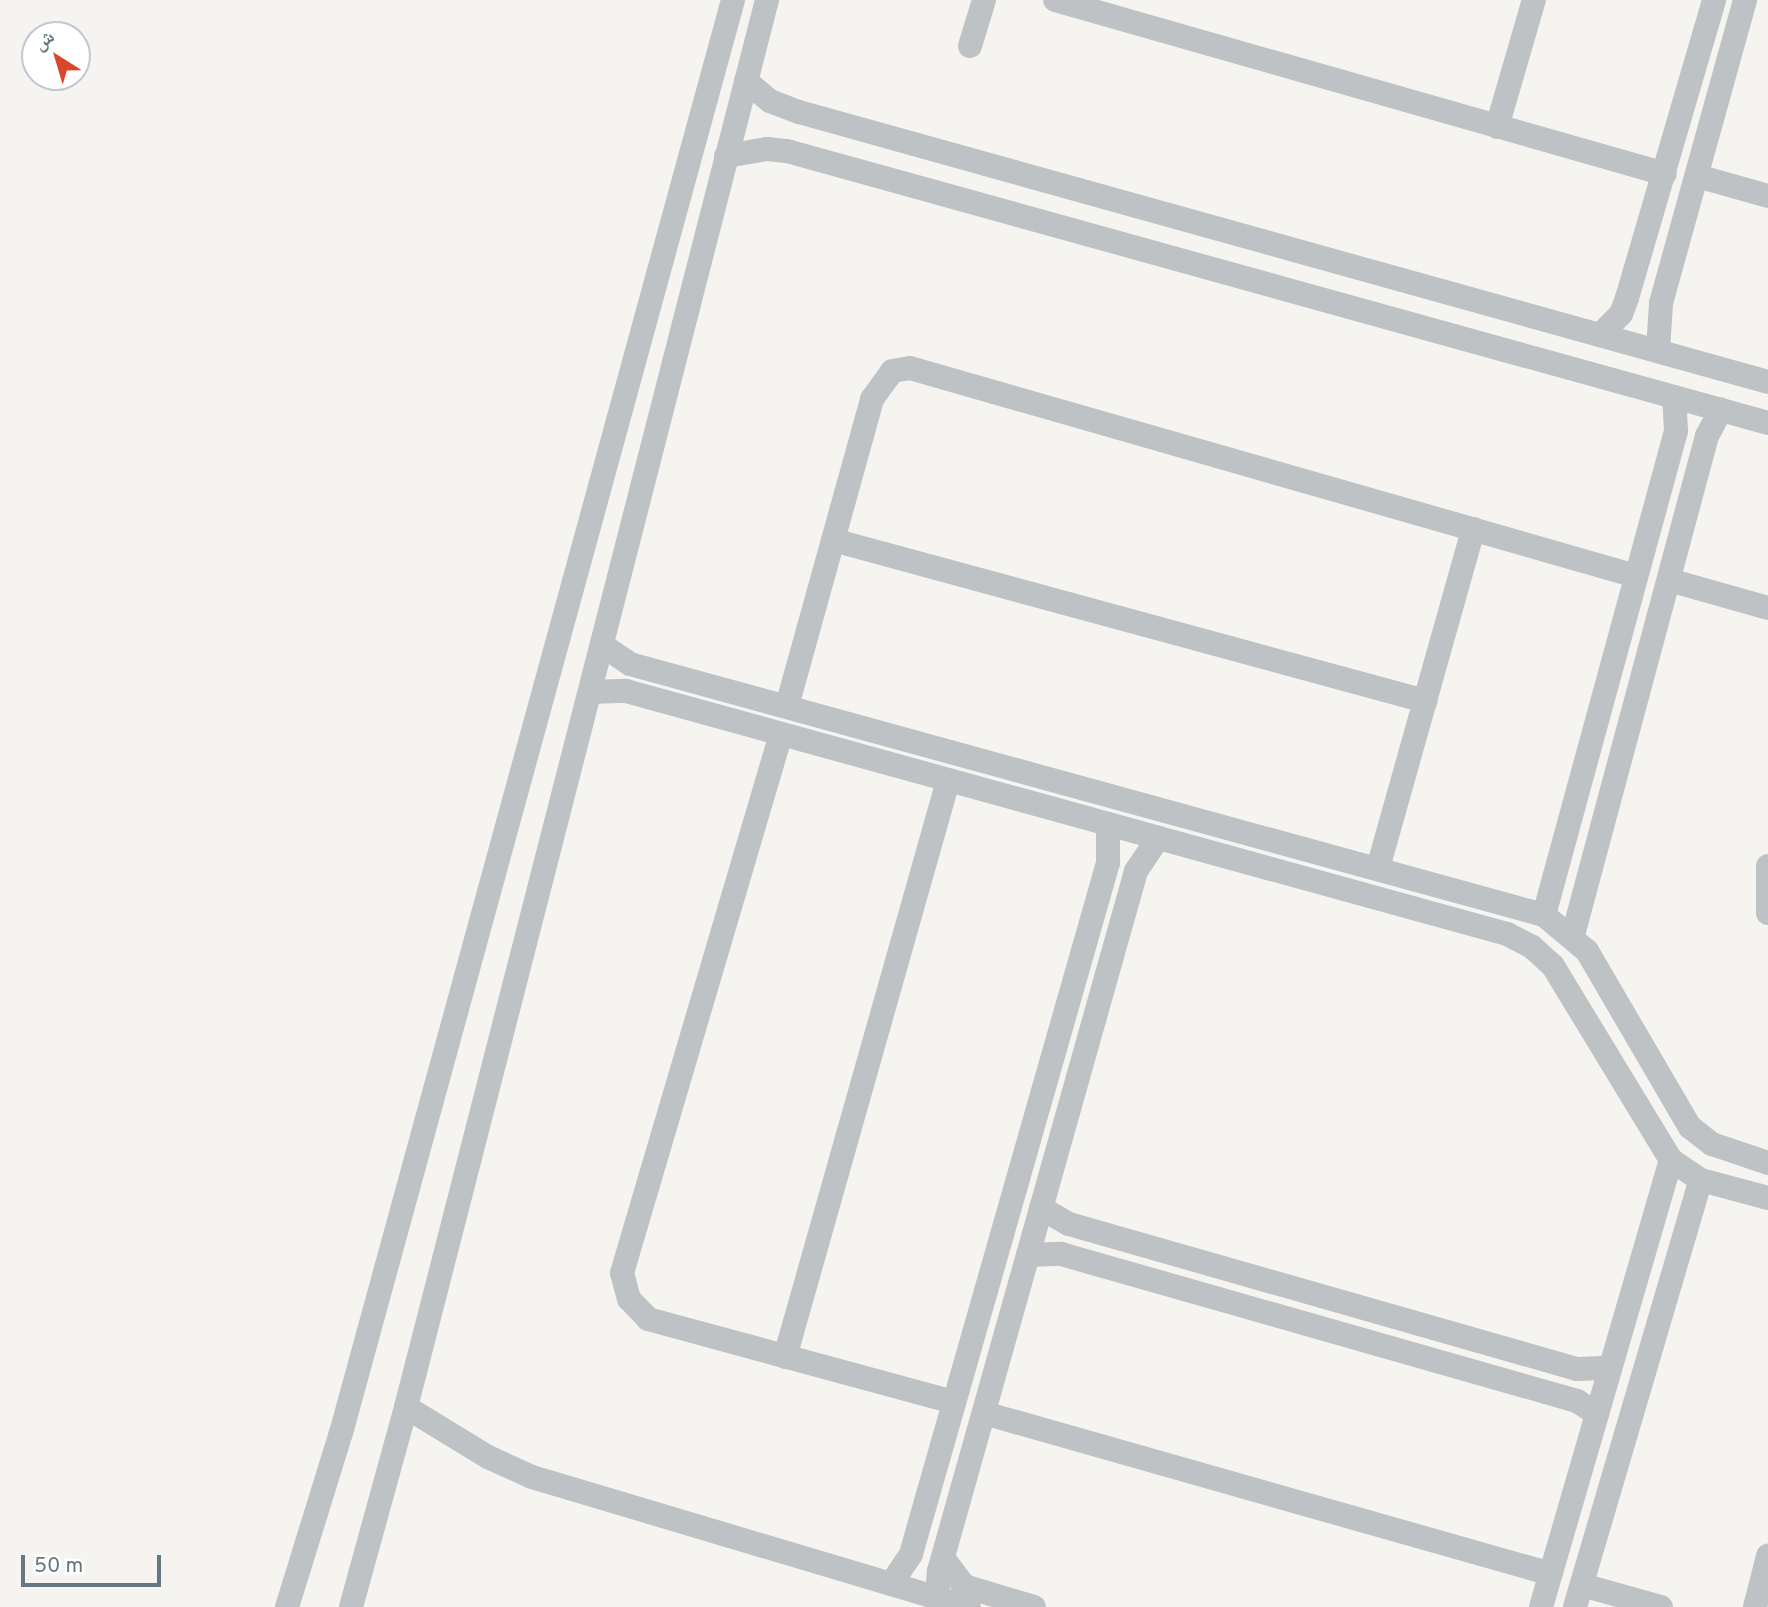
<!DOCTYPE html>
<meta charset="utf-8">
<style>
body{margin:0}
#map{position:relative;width:1768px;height:1607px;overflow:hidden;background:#f5f4f1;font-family:Overpass,"Noto Naskh Arabic",sans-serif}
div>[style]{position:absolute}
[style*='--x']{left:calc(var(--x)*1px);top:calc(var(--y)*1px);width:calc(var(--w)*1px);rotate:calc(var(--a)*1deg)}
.minor>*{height:24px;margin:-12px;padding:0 12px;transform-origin:12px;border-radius:12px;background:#bec2c5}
span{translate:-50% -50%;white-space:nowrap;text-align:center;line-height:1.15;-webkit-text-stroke:7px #fff;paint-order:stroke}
.north{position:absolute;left:21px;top:21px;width:70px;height:70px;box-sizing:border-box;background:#fff;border:2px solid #c1c9cd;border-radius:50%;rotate:323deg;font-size:19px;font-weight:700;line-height:28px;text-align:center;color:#657781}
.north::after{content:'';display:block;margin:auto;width:24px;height:32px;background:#da462c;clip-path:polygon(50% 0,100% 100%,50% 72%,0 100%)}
.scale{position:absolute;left:21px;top:1555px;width:140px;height:32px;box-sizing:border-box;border:4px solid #657781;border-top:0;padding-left:9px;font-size:21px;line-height:24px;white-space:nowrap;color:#657781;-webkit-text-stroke:5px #fff;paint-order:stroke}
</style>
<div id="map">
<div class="minor">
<i style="--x:1055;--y:0;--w:634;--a:15.92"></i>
<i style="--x:970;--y:46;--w:48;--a:-73.1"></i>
<i style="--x:746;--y:81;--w:31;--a:40"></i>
<i style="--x:770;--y:101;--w:31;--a:21"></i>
<i style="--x:799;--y:112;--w:1006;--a:15.57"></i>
<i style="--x:1497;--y:127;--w:132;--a:-73.8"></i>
<i style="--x:726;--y:156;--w:42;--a:-9.7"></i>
<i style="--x:767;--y:149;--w:20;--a:6"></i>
<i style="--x:787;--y:151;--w:1018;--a:15.5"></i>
<i style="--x:1697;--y:176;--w:74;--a:15.7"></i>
<i style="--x:1600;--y:335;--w:30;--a:-45"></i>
<i style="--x:1621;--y:314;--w:17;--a:-69"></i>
<i style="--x:1627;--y:298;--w:310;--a:-73.7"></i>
<i style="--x:1658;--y:351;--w:48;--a:-86.4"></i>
<i style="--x:1661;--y:303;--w:314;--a:-74.5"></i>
<i style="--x:833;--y:540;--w:614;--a:15.21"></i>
<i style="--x:1669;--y:580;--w:103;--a:15.8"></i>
<i style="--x:602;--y:645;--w:34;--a:34"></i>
<i style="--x:630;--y:664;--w:948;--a:15.36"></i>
<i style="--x:1544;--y:915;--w:56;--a:39.9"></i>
<i style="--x:1587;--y:951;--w:204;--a:59.7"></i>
<i style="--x:1690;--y:1127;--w:28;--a:38"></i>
<i style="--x:1712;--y:1144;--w:59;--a:18.7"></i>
<i style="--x:591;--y:692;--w:35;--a:-2"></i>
<i style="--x:626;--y:691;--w:914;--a:15.42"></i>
<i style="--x:1507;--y:934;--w:28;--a:27"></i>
<i style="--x:1532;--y:947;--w:28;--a:42"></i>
<i style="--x:1553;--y:966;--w:227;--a:58.7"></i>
<i style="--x:1671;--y:1160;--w:36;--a:34"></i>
<i style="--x:1701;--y:1180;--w:69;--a:15"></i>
<i style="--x:787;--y:706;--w:319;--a:-74.5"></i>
<i style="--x:872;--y:399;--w:34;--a:-54"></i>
<i style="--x:892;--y:371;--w:18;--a:-9"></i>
<i style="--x:910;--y:368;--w:755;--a:15.99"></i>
<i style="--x:781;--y:734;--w:562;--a:106.44"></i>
<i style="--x:622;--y:1273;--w:27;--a:75"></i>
<i style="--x:629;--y:1299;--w:28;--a:46"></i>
<i style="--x:648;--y:1319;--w:317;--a:15.2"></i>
<i style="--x:1768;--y:866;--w:47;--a:90"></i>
<i style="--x:1378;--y:868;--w:352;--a:-74.3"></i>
<i style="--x:1544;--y:915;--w:502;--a:-74.74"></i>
<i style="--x:1676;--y:431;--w:34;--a:-93"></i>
<i style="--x:1573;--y:935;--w:517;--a:-74.97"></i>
<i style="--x:1707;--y:436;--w:30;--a:-62"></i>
<i style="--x:1041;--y:1208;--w:32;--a:30"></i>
<i style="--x:1069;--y:1224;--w:528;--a:15.93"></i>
<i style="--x:1577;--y:1369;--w:33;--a:-2"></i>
<i style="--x:1028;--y:1255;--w:33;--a:-2"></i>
<i style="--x:1061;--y:1254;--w:537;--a:15.9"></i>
<i style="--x:1577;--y:1401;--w:24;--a:33"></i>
<i style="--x:785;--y:1357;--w:599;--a:-74.2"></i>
<i style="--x:406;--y:1407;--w:96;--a:31.4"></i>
<i style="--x:488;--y:1457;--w:48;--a:24.4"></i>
<i style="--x:532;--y:1477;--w:456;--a:16.6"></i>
<i style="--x:984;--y:1413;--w:589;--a:15.85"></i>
<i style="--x:943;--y:1558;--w:35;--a:53"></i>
<i style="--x:964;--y:1586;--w:73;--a:16.7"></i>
<i style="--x:891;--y:1584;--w:36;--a:-56"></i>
<i style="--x:911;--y:1554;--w:719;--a:-74.09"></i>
<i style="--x:1108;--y:863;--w:39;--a:-90"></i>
<i style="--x:1582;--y:1585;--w:82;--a:15.6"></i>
<i style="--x:937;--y:1597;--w:26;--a:-86"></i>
<i style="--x:939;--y:1571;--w:727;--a:-74.28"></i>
<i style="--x:1136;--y:871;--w:40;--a:-56"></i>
<i style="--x:287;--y:1607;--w:182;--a:-72.8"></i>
<i style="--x:341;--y:1433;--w:1486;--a:-74.7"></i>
<i style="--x:351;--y:1607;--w:207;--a:-74.6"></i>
<i style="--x:406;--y:1407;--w:1453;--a:-75.61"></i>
<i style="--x:1541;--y:1607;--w:466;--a:-73.8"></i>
<i style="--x:1575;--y:1607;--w:445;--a:-73.6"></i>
<i style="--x:1755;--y:1607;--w:53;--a:-75.7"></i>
</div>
<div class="north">ش</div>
<div class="scale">50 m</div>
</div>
